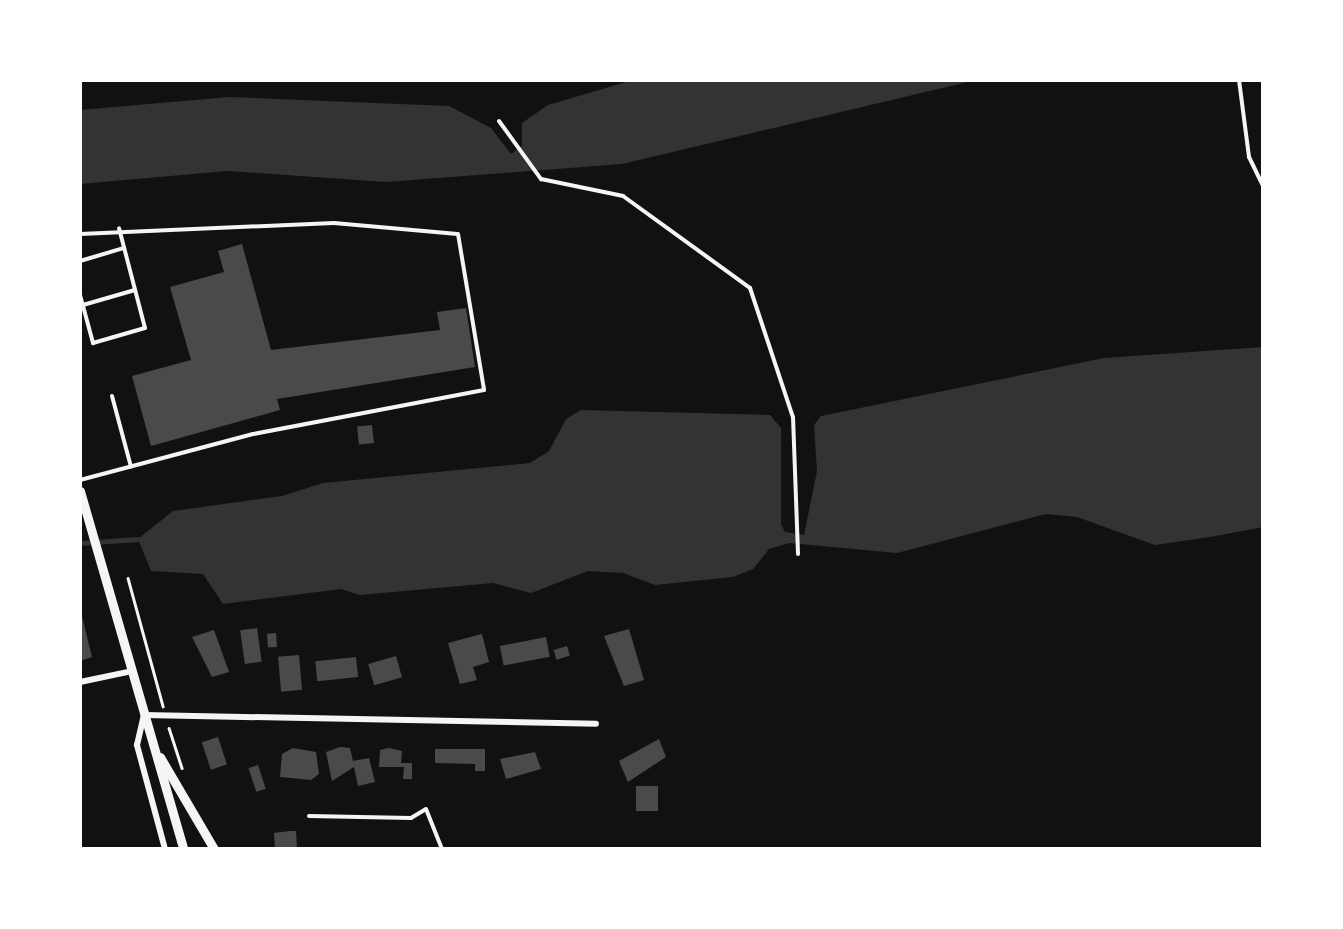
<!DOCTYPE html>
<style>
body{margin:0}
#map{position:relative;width:1343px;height:929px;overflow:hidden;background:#111;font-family:Ubuntu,sans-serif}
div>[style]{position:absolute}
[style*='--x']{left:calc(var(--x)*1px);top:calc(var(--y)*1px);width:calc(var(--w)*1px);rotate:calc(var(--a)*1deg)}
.water>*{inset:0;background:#333}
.stream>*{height:5px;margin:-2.5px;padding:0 2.5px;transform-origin:2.5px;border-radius:2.5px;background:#333}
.building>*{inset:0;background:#4a4a4a;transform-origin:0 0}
.path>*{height:2.5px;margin:-1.25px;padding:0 1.25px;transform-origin:1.25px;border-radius:1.25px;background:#f5f5f5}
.service>*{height:4px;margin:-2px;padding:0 2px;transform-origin:2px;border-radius:2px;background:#f5f5f5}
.minor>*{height:6px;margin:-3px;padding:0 3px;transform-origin:3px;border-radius:3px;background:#f5f5f5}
.secondary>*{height:9px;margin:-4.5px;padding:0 4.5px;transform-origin:4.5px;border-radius:4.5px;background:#f5f5f5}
span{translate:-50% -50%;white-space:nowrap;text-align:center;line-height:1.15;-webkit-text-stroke:8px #fff;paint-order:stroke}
.frame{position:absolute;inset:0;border:82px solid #fff;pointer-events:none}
</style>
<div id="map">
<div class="water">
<i style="clip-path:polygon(633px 80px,976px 80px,622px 164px,386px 182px,227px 171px,80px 184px,80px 110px,229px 97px,449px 106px,491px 128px,511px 154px,522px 146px,522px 123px,548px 105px)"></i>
<i style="clip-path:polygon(1263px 347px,1263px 527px,1210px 537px,1155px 545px,1077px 517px,1046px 514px,897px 553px,789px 543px,769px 549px,753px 569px,733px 577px,655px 585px,623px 573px,588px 571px,531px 593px,493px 583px,360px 595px,341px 589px,223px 604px,203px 574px,151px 571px,138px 539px,173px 511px,282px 496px,323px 483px,530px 463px,549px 451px,566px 419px,581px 410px,770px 415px,781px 428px,781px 524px,785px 532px,804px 535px,817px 471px,814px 425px,821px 416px,1104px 358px)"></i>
</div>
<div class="stream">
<i style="--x:80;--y:543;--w:58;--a:-3.9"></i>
</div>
<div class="building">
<i style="clip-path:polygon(242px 244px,271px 350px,440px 330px,437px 312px,466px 308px,475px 367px,277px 399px,280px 410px,151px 446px,132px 376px,191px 360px,170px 287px,224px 272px,218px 251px)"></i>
<i style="left:372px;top:425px;width:18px;height:15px;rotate:84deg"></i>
<i style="clip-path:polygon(80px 608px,92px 657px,80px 661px)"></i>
<i style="left:257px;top:628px;width:34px;height:17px;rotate:82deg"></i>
<i style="clip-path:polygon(629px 629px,644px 680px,624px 686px,604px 636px)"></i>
<i style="clip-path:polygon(214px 630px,229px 672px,212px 677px,192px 637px)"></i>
<i style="left:276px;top:633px;width:14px;height:9px;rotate:86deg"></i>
<i style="clip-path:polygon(482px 634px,489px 662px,473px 667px,477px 680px,460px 684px,448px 643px)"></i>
<i style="left:546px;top:637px;width:20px;height:47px;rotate:79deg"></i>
<i style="left:567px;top:646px;width:10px;height:14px;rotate:73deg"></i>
<i style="left:299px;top:655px;width:35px;height:21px;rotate:85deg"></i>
<i style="left:396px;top:656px;width:22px;height:29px;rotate:74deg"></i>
<i style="left:356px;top:657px;width:20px;height:41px;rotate:84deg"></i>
<i style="left:218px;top:737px;width:29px;height:17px;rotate:72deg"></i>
<i style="clip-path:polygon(659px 739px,666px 757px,628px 782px,619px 761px)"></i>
<i style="clip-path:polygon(340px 747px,350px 748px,353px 761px,369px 758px,375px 782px,358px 786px,354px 767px,332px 781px,326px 752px)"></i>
<i style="clip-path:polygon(293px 748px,316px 752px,319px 774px,311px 780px,280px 777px,282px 754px)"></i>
<i style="clip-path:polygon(389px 748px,402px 751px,401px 763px,412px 763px,412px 779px,403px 779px,404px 767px,379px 767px,380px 750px)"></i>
<i style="clip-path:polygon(435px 749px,485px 749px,485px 771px,475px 771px,475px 764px,435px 763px)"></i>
<i style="clip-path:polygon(535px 752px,541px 769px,506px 779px,500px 759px)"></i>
<i style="left:258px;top:765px;width:25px;height:10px;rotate:72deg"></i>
<i style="left:636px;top:786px;width:22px;height:25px"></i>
<i style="clip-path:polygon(290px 831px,296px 831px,297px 849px,275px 849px,274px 833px)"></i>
</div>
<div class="path">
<i style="--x:128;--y:578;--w:133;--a:74.7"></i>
<i style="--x:169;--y:728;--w:42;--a:72"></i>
</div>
<div class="service">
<i style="--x:1239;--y:80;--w:78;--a:82.6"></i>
<i style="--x:1249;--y:157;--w:32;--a:64"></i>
<i style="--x:499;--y:121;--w:72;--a:54.1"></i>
<i style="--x:541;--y:179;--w:84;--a:11.7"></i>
<i style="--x:623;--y:196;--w:157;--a:35.9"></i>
<i style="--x:750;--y:288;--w:136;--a:71.6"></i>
<i style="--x:793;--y:417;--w:137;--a:87.9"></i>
<i style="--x:80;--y:234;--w:254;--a:-2.5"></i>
<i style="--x:334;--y:223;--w:124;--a:5.1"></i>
<i style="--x:458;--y:234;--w:158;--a:80.5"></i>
<i style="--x:484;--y:390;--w:235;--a:169.2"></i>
<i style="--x:253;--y:434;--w:179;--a:165.1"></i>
<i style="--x:80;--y:261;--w:46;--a:-16.5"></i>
<i style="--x:80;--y:295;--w:50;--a:74.8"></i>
<i style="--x:93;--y:343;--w:54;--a:-16.1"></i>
<i style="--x:145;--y:328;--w:103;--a:-104.6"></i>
<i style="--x:83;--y:305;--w:54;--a:-16.1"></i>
<i style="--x:112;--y:396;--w:73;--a:75"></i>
<i style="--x:309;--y:816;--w:102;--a:1.1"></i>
<i style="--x:411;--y:818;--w:17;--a:-31"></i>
<i style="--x:426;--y:809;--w:43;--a:68.2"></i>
</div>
<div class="minor">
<i style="--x:80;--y:682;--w:53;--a:-11.9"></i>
<i style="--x:165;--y:849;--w:108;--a:-105.1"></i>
<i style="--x:137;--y:745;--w:31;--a:-77"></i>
<i style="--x:144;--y:715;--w:452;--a:1.1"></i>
</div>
<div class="secondary">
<i style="--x:80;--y:491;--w:373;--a:73.9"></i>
<i style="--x:160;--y:757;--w:107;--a:59.6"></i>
</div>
<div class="frame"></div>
</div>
